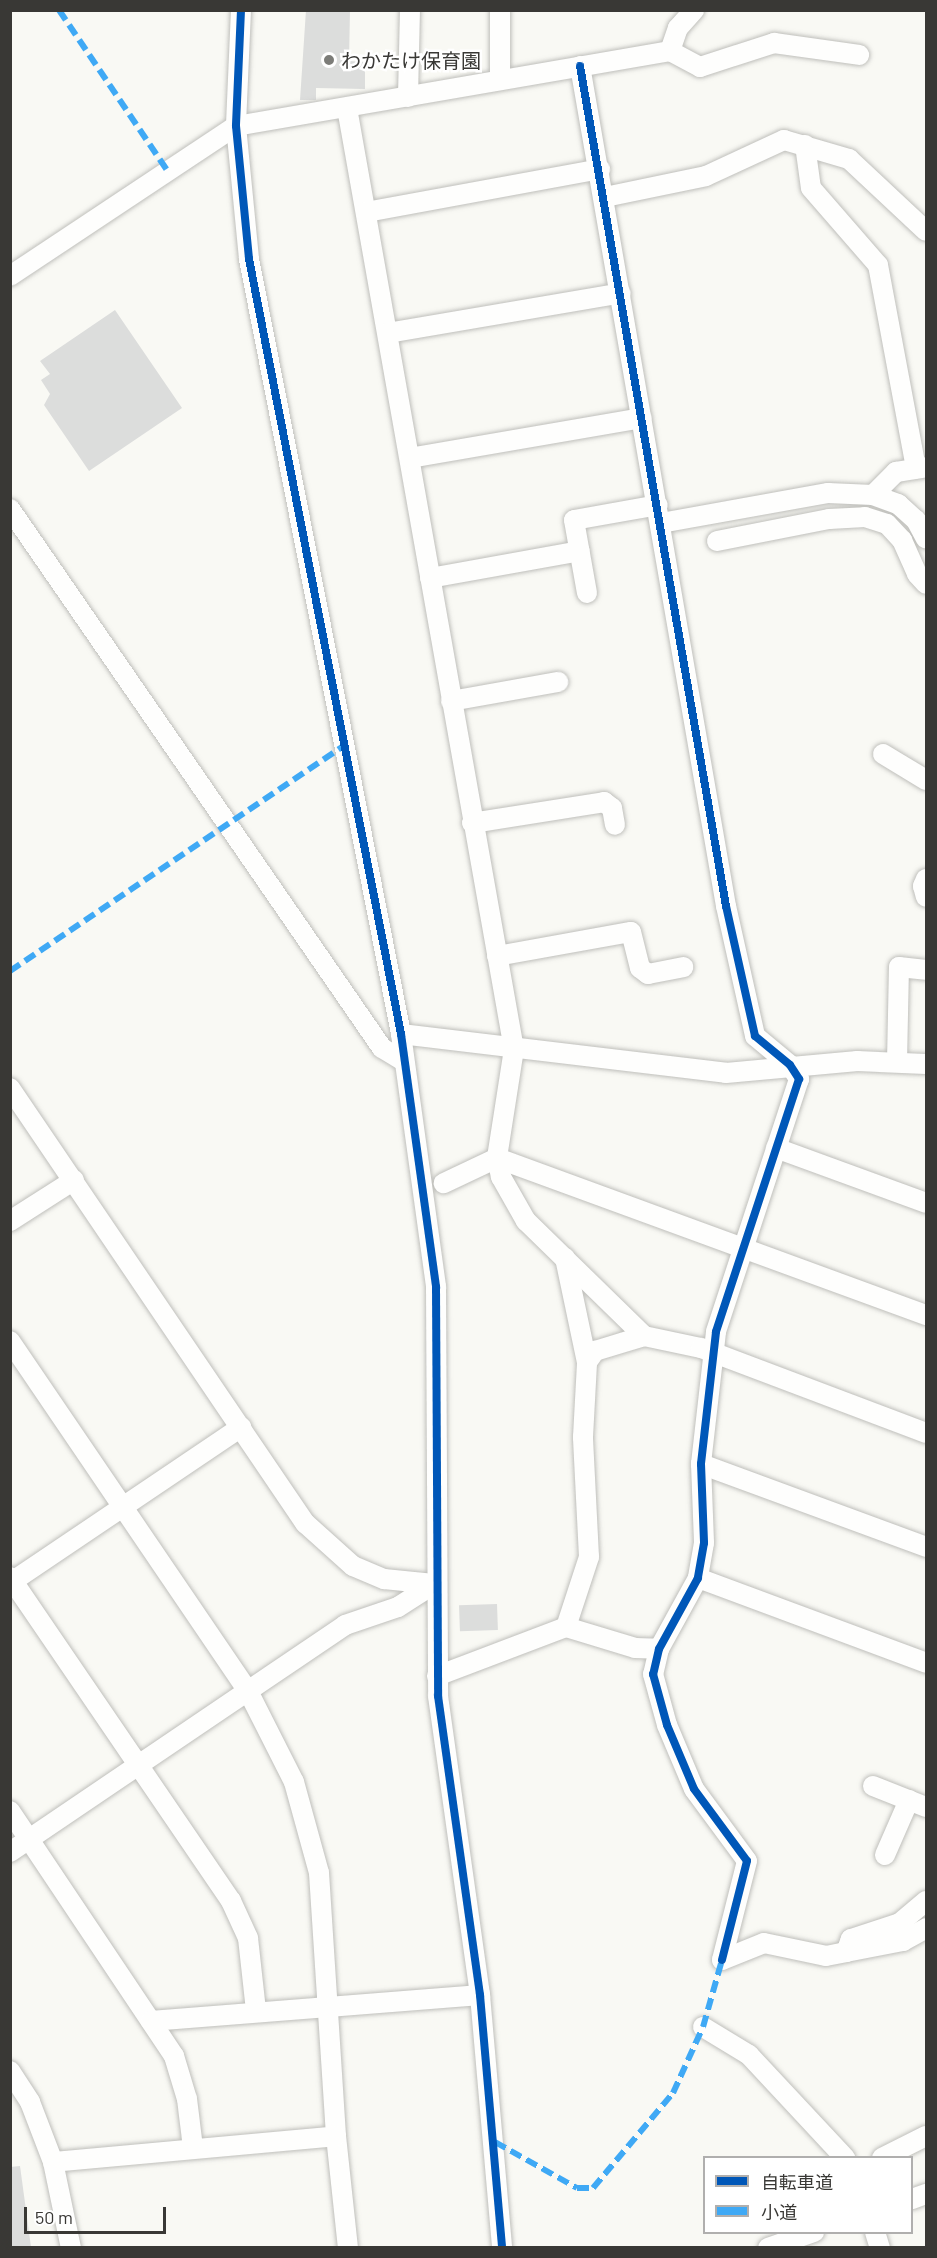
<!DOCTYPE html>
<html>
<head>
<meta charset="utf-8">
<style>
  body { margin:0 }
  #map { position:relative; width:937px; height:2258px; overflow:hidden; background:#f9f9f4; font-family:Barlow,"Noto Sans JP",sans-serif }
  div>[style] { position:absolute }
  .building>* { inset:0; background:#dcdddc; transform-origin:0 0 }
  .roads { filter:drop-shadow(0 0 2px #bfbfbb) drop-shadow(0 0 2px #bfbfbb) }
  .minor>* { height:20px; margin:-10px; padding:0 10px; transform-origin:10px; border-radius:10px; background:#fefefd }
  .quiet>* { height:6px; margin-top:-3px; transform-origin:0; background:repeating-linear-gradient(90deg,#3fa9f5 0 12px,transparent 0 18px) }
  .cycleway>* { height:8px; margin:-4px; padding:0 4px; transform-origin:4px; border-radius:4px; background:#0057b8 }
  .dots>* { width:16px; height:16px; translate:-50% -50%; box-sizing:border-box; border:3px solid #fff; border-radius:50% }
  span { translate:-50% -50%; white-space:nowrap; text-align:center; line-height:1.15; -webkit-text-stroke:5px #fff; paint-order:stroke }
  .poi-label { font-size:20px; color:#393835 }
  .left { translate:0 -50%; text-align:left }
  .frame { position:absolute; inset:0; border:12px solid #393835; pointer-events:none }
  .legend { position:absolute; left:703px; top:2156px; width:210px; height:78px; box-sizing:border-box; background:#fff; border:2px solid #b0afae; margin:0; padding:8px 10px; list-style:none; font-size:18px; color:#393835 }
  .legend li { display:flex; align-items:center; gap:12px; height:30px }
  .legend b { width:30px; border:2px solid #b0afae }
  .scale { position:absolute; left:24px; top:2207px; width:142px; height:27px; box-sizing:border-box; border:3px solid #393835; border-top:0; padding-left:8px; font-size:18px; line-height:21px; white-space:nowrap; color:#393835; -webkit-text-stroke:4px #fff; paint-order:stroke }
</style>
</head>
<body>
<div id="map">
  <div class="building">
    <i style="clip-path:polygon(306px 10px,350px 10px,349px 61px,365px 62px,365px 89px,316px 88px,316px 100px,300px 100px)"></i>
    <i style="clip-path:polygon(115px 310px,182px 408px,89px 471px,44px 405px,50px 394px,41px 380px,50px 374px,40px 361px)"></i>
    <i style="left:497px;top:1604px;width:26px;height:38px;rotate:88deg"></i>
    <i style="clip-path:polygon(20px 2166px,31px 2247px,10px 2247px,10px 2167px)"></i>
  </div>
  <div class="roads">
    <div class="minor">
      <i style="left:241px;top:10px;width:116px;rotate:92.5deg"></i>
      <i style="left:236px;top:126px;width:134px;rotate:84.4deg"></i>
      <i style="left:249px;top:259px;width:790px;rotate:78.9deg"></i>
      <i style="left:401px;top:1034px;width:255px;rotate:82.1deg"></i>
      <i style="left:436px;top:1287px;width:409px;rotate:89.7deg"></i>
      <i style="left:438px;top:1696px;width:302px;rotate:82deg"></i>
      <i style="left:480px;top:1995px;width:254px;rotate:85deg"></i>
      <i style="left:500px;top:10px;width:70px;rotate:90deg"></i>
      <i style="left:670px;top:51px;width:24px;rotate:-71deg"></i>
      <i style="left:678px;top:28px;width:24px;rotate:-48deg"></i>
      <i style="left:580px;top:66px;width:853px;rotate:80.14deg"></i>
      <i style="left:726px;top:906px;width:133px;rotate:77.4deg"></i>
      <i style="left:755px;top:1036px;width:45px;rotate:39.6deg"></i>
      <i style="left:790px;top:1065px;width:17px;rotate:57deg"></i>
      <i style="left:799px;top:1079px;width:266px;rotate:108.2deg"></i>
      <i style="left:716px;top:1332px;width:133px;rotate:96.5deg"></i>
      <i style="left:701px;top:1464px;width:79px;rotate:87.8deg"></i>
      <i style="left:704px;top:1543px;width:36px;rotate:100deg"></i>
      <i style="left:698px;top:1578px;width:81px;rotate:118.8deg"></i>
      <i style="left:659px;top:1649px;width:26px;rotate:103deg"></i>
      <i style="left:653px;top:1674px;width:53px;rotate:74.6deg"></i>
      <i style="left:667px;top:1725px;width:69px;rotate:67.1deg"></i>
      <i style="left:694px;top:1789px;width:89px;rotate:53.6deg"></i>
      <i style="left:747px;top:1861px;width:102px;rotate:104.2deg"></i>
      <i style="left:408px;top:97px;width:87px;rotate:-88.7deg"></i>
      <i style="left:347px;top:108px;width:956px;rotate:79.94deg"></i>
      <i style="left:514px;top:1049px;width:110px;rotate:98.9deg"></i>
      <i style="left:497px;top:1158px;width:59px;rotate:154.7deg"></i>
      <i style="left:805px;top:145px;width:43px;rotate:82.1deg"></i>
      <i style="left:811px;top:188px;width:102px;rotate:49deg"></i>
      <i style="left:878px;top:265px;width:207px;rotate:79.4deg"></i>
      <i style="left:605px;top:197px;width:103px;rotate:-11.7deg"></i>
      <i style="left:706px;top:176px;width:86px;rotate:-24.8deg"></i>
      <i style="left:784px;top:140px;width:68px;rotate:16.3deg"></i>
      <i style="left:849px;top:159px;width:105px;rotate:43.1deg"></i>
      <i style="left:366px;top:212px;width:238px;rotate:-10.4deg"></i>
      <i style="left:10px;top:276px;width:271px;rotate:-33.6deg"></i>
      <i style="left:236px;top:126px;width:440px;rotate:-9.8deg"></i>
      <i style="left:670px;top:51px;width:34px;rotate:28deg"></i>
      <i style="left:700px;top:67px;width:78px;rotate:-18deg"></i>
      <i style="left:774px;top:43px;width:86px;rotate:8deg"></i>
      <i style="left:388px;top:333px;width:236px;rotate:-9.7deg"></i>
      <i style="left:410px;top:458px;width:235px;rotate:-9.8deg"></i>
      <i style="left:873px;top:495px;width:33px;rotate:-45deg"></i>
      <i style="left:896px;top:472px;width:30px;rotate:-9deg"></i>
      <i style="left:10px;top:509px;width:655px;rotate:55.39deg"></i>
      <i style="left:382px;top:1048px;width:26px;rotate:31deg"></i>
      <i style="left:661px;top:523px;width:170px;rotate:-10.2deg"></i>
      <i style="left:828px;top:493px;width:45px;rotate:2.5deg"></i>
      <i style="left:873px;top:495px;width:27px;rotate:20deg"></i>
      <i style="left:898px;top:504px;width:24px;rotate:42deg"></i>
      <i style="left:916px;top:520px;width:21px;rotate:62deg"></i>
      <i style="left:717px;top:541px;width:114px;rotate:-11.1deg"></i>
      <i style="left:829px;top:519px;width:36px;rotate:-3deg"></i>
      <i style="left:865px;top:517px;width:23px;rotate:18deg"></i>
      <i style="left:887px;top:524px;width:22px;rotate:47deg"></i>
      <i style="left:902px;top:540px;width:37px;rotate:66deg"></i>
      <i style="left:917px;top:574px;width:13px;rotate:48deg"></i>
      <i style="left:430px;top:578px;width:152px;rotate:-10.2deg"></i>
      <i style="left:587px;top:593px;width:74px;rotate:-100.1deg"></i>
      <i style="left:574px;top:520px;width:85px;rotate:-10.1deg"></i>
      <i style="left:451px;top:701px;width:109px;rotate:-10.1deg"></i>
      <i style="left:883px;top:754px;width:50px;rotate:31.2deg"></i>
      <i style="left:472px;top:823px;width:134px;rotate:-9deg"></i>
      <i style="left:604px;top:802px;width:10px;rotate:37deg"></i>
      <i style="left:612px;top:808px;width:17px;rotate:80deg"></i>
      <i style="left:926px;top:879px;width:8px;rotate:113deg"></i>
      <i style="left:923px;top:886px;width:11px;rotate:75deg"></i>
      <i style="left:497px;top:956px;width:136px;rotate:-10.2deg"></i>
      <i style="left:631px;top:932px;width:37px;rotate:76deg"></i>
      <i style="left:640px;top:968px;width:10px;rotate:37deg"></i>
      <i style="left:648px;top:974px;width:36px;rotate:-11deg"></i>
      <i style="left:401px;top:1034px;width:327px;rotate:6.8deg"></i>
      <i style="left:726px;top:1073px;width:132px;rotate:-5.2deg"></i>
      <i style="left:857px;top:1061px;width:69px;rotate:2.5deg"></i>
      <i style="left:897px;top:1062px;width:95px;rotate:-88.8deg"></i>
      <i style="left:899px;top:967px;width:27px;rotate:6deg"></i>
      <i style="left:10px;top:1088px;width:526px;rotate:55.86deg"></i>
      <i style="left:305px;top:1523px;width:64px;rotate:41.9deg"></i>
      <i style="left:353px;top:1566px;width:34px;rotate:23deg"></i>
      <i style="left:384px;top:1579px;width:50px;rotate:5.7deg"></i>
      <i style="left:776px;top:1148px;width:160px;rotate:20.1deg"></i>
      <i style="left:10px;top:1221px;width:76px;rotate:-32.6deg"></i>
      <i style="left:565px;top:1258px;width:106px;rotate:78.1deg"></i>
      <i style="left:644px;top:1336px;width:165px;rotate:-135.7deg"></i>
      <i style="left:526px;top:1221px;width:51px;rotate:-119.6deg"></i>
      <i style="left:501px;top:1177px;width:19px;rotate:-102deg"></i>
      <i style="left:497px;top:1158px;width:457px;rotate:20.1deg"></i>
      <i style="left:10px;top:1341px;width:423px;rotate:55.8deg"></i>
      <i style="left:248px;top:1691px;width:102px;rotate:63.2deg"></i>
      <i style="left:294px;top:1782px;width:94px;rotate:74.6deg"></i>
      <i style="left:319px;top:1873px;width:264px;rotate:86.3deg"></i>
      <i style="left:336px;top:2136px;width:113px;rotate:83.9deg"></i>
      <i style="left:701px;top:1464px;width:240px;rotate:20.2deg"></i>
      <i style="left:10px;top:1577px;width:392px;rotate:55.7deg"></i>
      <i style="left:231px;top:1901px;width:41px;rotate:65.3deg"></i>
      <i style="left:248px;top:1938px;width:72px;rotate:83.7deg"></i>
      <i style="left:698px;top:1578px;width:243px;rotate:20.4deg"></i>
      <i style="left:10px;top:1583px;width:279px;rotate:-34deg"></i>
      <i style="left:566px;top:1627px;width:72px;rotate:16.9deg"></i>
      <i style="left:635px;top:1648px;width:24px;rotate:2deg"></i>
      <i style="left:437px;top:1676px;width:138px;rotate:-20.8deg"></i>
      <i style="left:566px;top:1627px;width:74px;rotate:-71.8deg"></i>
      <i style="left:589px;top:1557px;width:120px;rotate:-92.9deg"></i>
      <i style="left:583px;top:1437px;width:75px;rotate:-86.9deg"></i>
      <i style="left:587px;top:1362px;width:14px;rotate:-54deg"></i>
      <i style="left:595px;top:1351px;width:51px;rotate:-17deg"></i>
      <i style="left:644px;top:1336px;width:58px;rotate:11.9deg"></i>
      <i style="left:701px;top:1348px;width:241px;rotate:20.7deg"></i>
      <i style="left:873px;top:1786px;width:57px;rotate:21.6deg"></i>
      <i style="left:10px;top:1811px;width:295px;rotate:56.2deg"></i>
      <i style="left:174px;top:2056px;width:45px;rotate:73.2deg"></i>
      <i style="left:187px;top:2099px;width:49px;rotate:83deg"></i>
      <i style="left:10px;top:1852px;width:405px;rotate:-34.1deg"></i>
      <i style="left:345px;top:1625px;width:56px;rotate:-18.8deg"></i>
      <i style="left:398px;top:1607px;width:43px;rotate:-32.6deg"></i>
      <i style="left:885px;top:1855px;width:60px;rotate:-66.4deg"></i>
      <i style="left:926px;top:1901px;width:34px;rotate:140deg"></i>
      <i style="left:900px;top:1923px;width:52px;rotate:161.9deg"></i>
      <i style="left:851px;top:1939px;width:14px;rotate:111deg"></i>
      <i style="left:846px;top:1952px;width:58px;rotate:-10.9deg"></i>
      <i style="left:903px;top:1941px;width:26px;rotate:-29deg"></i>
      <i style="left:722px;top:1960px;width:45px;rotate:-22deg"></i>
      <i style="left:764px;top:1943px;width:63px;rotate:11.8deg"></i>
      <i style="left:826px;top:1956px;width:20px;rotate:-11deg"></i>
      <i style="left:151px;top:2021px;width:330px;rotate:-4.5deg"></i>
      <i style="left:703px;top:2027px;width:54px;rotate:31.3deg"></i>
      <i style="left:749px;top:2055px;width:141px;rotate:47deg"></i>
      <i style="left:10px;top:2071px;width:37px;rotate:57deg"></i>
      <i style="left:30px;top:2102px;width:64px;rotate:69deg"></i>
      <i style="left:53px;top:2162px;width:88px;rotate:78.2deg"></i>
      <i style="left:882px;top:2158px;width:49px;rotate:-26.6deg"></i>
      <i style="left:53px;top:2162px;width:284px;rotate:-5.2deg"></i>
      <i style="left:912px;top:2199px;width:15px;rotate:-20deg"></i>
      <i style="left:875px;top:2232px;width:17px;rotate:73deg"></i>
      <i style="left:768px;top:2248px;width:49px;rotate:-19.2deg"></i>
    </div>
  </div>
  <div class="quiet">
    <i style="left:59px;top:10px;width:193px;rotate:56deg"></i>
    <i style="left:10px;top:971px;width:404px;rotate:-34deg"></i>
    <i style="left:495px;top:2142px;width:94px;rotate:29.3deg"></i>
    <i style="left:577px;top:2188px;width:16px"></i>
    <i style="left:593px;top:2188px;width:124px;rotate:-49.9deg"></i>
    <i style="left:673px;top:2093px;width:72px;rotate:-65.6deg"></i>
    <i style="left:703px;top:2027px;width:70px;rotate:-74.2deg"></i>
  </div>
  <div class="cycleway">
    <i style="left:241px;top:10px;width:116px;rotate:92.5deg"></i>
    <i style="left:236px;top:126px;width:134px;rotate:84.4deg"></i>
    <i style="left:249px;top:259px;width:790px;rotate:78.9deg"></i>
    <i style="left:401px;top:1034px;width:255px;rotate:82.1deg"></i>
    <i style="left:436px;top:1287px;width:409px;rotate:89.7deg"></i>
    <i style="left:438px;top:1696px;width:302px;rotate:82deg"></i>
    <i style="left:480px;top:1995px;width:254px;rotate:85deg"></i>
    <i style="left:580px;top:66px;width:853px;rotate:80.14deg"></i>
    <i style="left:726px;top:906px;width:133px;rotate:77.4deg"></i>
    <i style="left:755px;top:1036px;width:45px;rotate:39.6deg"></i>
    <i style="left:790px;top:1065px;width:17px;rotate:57deg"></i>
    <i style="left:799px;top:1079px;width:266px;rotate:108.2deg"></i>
    <i style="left:716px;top:1332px;width:133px;rotate:96.5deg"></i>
    <i style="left:701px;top:1464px;width:79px;rotate:87.8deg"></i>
    <i style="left:704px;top:1543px;width:36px;rotate:100deg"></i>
    <i style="left:698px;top:1578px;width:81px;rotate:118.8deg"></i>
    <i style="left:659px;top:1649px;width:26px;rotate:103deg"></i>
    <i style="left:653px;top:1674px;width:53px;rotate:74.6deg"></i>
    <i style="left:667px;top:1725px;width:69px;rotate:67.1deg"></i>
    <i style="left:694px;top:1789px;width:89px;rotate:53.6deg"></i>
    <i style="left:747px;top:1861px;width:102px;rotate:104.2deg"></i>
  </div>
  <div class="dots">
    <i style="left:329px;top:60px;background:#7c7c78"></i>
  </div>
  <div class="poi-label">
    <span class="left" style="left:341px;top:60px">わかたけ保育園</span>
  </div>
  <div class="frame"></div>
  <ul class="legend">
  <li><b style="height:8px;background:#0057b8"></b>自転車道</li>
  <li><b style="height:8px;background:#3fa9f5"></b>小道</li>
  </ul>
  <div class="scale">50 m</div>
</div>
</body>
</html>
